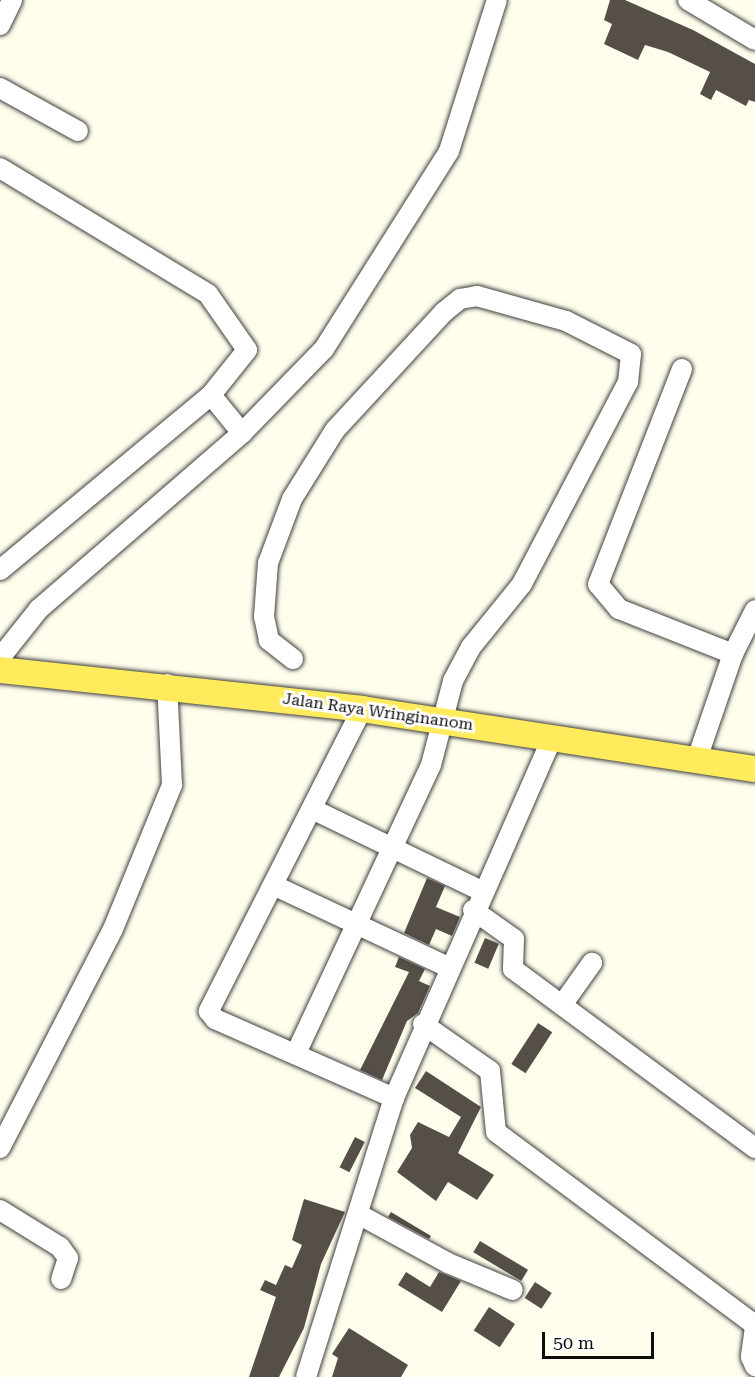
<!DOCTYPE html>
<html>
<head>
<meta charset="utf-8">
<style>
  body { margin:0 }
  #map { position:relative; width:755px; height:1377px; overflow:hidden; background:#fffeec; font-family:"Roboto Serif",serif }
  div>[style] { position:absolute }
  .building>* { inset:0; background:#564f48; transform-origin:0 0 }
  .roads { filter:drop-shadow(0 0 2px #404040) drop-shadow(0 0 2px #404040) }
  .minor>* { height:20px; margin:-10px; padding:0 10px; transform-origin:10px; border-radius:10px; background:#fff }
  .major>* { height:26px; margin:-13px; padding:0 13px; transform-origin:13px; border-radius:13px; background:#ffeb5c }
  span { translate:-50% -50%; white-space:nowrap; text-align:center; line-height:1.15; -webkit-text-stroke:6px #fff; paint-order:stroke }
  .street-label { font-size:16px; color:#0d0d0d }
  .scale { position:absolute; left:542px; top:1332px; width:112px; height:27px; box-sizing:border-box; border:3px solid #0d0d0d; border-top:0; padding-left:8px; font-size:18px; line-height:21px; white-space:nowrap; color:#0d0d0d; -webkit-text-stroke:4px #fff; paint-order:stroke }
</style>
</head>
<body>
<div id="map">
  <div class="building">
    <i style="clip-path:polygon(610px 0,625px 0,693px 30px,755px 64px,755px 102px,749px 100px,746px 106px,716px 90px,711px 100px,700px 94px,710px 72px,668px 52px,645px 45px,638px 60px,604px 44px,612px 24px,604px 20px)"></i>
    <i style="clip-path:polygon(427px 878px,445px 886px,436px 907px,460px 917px,452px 936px,436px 929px,429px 945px,404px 933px)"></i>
    <i style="left:485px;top:938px;width:15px;height:27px;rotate:23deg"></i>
    <i style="clip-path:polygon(399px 957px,425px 969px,419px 981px,430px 986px,418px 1013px,407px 1021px,382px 1080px,360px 1070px,409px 972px,395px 967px)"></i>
    <i style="left:538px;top:1023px;width:17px;height:49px;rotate:33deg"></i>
    <i style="clip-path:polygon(426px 1071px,481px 1107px,458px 1153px,494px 1175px,477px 1200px,448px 1182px,436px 1201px,397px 1172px,412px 1148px,410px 1135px,418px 1122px,449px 1137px,461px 1117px,415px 1088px)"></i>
    <i style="left:355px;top:1137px;width:11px;height:34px;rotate:27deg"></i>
    <i style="clip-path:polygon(304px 1199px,345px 1212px,321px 1264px,304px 1328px,279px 1377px,249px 1377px,276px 1297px,260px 1290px,265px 1280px,276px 1285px,285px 1265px,292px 1268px,302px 1245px,292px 1240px)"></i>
    <i style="clip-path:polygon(391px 1212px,431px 1236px,429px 1239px,388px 1217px)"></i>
    <i style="left:480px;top:1241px;width:56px;height:13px;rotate:31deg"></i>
    <i style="clip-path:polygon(406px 1272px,430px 1287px,439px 1272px,461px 1281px,442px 1312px,398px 1285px)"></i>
    <i style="left:535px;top:1282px;width:20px;height:19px;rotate:33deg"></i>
    <i style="left:489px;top:1307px;width:31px;height:28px;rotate:33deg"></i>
    <i style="clip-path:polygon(349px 1328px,408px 1365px,401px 1377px,332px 1377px,338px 1358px,332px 1354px)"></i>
  </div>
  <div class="roads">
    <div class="minor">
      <i style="left:688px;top:0;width:78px;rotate:30.8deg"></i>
      <i style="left:0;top:25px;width:28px;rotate:-64deg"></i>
      <i style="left:0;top:88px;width:89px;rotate:28.9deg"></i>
      <i style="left:0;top:168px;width:243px;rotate:31.2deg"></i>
      <i style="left:208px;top:294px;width:68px;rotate:55.1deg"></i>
      <i style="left:247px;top:350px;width:58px;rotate:128.7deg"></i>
      <i style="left:211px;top:395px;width:274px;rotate:140.3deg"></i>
      <i style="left:682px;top:369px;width:231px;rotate:111.3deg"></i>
      <i style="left:598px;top:584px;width:33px;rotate:50deg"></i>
      <i style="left:619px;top:609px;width:123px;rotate:21.5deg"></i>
      <i style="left:211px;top:395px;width:49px;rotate:50.8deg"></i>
      <i style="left:0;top:658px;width:63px;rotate:-51.5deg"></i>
      <i style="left:39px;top:609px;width:269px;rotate:-40.9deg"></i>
      <i style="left:242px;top:433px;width:117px;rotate:-45.7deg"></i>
      <i style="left:324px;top:349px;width:234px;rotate:-57.7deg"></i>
      <i style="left:449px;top:151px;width:158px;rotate:-72.4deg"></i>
      <i style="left:293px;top:659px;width:31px;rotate:-142deg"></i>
      <i style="left:269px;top:640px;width:24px;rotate:-102deg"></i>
      <i style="left:264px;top:617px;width:54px;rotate:-85.8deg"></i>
      <i style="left:268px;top:563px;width:68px;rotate:-69.4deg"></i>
      <i style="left:292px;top:499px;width:81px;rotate:-58.1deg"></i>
      <i style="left:335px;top:430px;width:161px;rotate:-47.3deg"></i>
      <i style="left:444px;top:312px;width:21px;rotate:-39deg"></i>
      <i style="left:460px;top:299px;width:17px;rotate:-10deg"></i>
      <i style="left:477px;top:296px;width:92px;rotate:15.7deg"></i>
      <i style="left:566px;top:321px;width:73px;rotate:26.9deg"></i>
      <i style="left:631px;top:354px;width:28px;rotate:96deg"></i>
      <i style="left:628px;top:382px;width:228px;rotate:117.7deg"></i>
      <i style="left:522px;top:584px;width:81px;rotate:129deg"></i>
      <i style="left:471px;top:647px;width:38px;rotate:118deg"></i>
      <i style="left:453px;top:681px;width:87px;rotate:104.7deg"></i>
      <i style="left:431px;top:765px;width:318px;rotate:115.1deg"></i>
      <i style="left:362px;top:709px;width:339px;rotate:116.9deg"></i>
      <i style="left:209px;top:1011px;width:10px;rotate:53deg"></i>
      <i style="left:215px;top:1019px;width:196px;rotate:23.8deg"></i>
      <i style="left:697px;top:759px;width:111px;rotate:-71.1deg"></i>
      <i style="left:733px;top:654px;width:49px;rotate:-63.4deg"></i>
      <i style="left:312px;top:809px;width:189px;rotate:25.8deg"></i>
      <i style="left:273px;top:885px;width:193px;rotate:25.1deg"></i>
      <i style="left:473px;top:910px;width:50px;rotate:35.3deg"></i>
      <i style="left:514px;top:939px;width:30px;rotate:92deg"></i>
      <i style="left:513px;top:969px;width:301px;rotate:36.5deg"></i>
      <i style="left:562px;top:1005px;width:52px;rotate:-54.5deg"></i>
      <i style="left:423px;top:1024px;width:82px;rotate:35deg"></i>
      <i style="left:490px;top:1071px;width:61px;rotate:84.4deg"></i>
      <i style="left:496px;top:1132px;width:323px;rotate:36.7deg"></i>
      <i style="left:0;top:1148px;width:246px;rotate:-62.7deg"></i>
      <i style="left:113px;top:929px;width:156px;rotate:-67.7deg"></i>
      <i style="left:172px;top:785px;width:101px;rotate:-92.8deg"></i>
      <i style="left:0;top:1210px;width:70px;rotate:31.7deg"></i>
      <i style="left:60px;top:1247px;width:14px;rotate:54deg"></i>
      <i style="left:68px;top:1258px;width:22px;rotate:108deg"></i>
      <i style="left:360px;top:1215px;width:100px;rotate:28.6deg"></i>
      <i style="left:448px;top:1263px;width:70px;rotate:22.6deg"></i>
      <i style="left:755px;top:1327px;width:30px;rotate:98deg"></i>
      <i style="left:751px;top:1357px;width:10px;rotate:66deg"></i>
      <i style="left:306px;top:1377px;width:293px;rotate:-72.5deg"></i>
      <i style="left:394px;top:1098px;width:395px;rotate:-66.3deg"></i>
    </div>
    <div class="major">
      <i style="left:0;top:670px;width:364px;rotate:6.1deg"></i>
      <i style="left:362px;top:709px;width:398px;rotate:8.7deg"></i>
    </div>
  </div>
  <div class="street-label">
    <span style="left:378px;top:712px;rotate:8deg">Jalan Raya Wringinanom</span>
  </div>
  <div class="scale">50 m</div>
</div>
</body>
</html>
